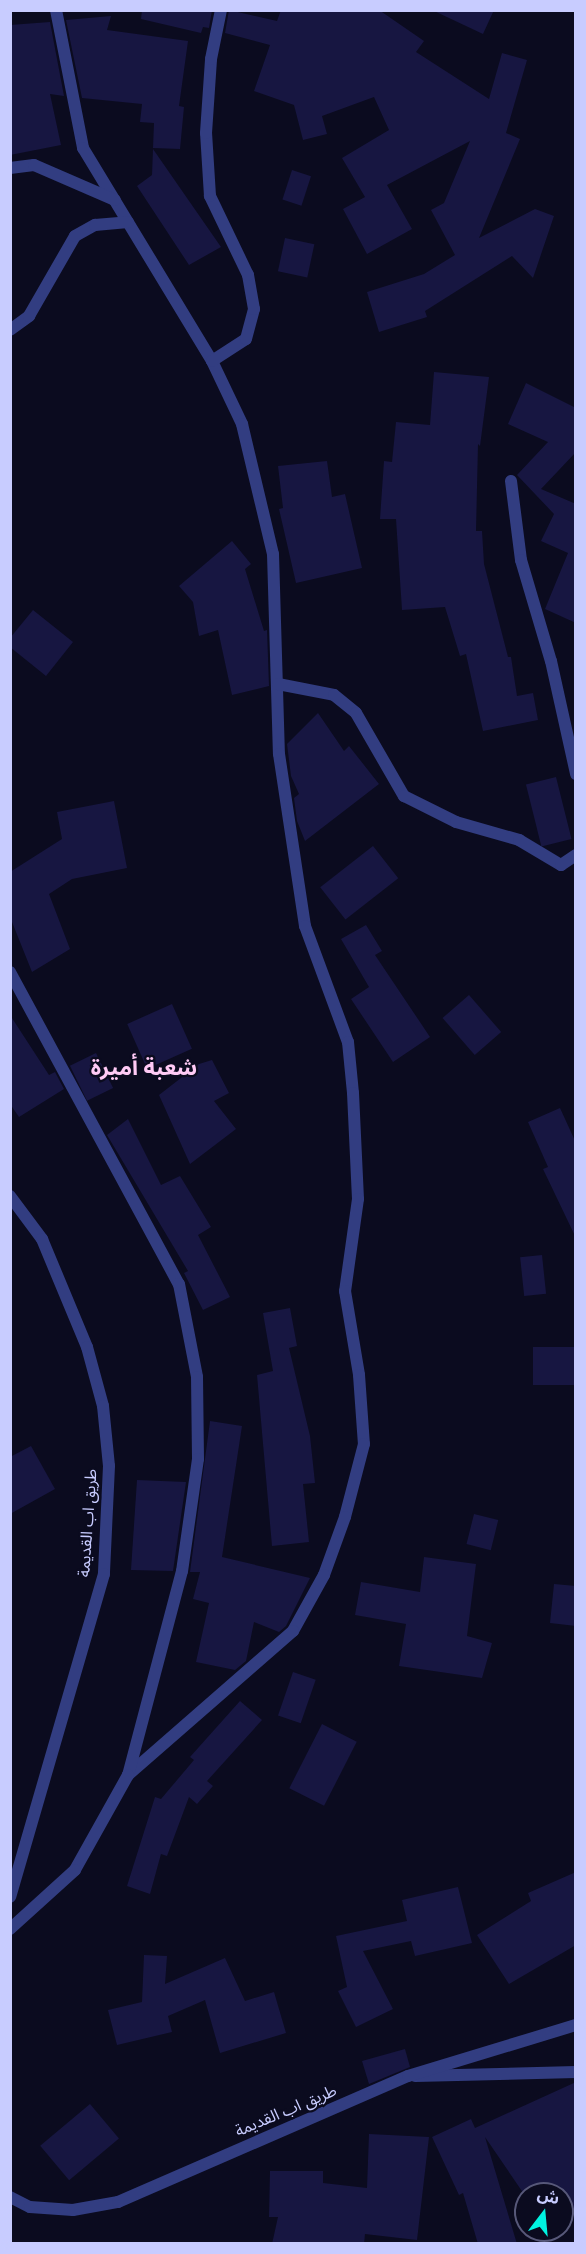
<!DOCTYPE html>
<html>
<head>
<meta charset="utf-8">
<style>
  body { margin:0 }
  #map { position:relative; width:586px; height:2254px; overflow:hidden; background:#0b0b1f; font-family:"Space Grotesk","Noto Sans Arabic",sans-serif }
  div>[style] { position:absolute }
  .building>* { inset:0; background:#171641; transform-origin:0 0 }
  .minor>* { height:12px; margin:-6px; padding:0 6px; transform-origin:6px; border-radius:6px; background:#323d81 }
  .tertiary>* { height:12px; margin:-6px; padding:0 6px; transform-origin:6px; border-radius:6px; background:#323d81 }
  span { translate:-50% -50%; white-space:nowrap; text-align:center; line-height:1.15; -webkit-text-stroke:4.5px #0b0b1f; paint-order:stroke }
  .street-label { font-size:16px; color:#c8ccff }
  .district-label { font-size:22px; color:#ffcaf5; font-weight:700 }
  .frame { position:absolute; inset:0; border:12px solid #c8ccff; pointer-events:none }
  .north { position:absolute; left:514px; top:2182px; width:60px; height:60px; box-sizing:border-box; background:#0b0b1f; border:2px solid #575879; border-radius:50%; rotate:16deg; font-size:16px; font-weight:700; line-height:24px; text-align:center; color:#c8ccff }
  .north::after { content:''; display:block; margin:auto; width:21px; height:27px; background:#00f3e1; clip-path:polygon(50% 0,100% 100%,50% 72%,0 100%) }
</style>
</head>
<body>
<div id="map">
  <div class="building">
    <i style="clip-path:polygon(142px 10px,212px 10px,209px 28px,203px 27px,201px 33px,141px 19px)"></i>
    <i style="clip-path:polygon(229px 10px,277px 21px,281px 10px,379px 10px,424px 41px,416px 52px,489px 99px,502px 53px,527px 60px,506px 133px,520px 139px,479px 238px,535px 209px,554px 216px,533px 278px,512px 256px,425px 311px,427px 317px,379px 332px,367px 292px,424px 274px,455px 255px,431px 210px,444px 203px,470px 141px,387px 185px,412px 229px,367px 254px,343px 209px,365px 197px,342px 158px,389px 130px,374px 97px,322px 116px,327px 134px,303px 140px,294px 105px,254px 91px,270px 45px,225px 33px)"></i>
    <i style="clip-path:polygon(432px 10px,494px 10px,483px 34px)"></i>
    <i style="clip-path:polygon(111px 16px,107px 30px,188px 41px,179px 106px,184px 107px,180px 149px,153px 148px,154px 123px,140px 122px,142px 104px,82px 98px,66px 20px)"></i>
    <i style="clip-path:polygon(50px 22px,64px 96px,50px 94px,61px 145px,10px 155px,10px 25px)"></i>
    <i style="clip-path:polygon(153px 149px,221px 247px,189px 265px,137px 186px,152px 175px)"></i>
    <i style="left:292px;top:170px;width:20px;height:31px;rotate:18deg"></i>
    <i style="left:285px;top:238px;width:30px;height:34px;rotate:12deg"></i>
    <i style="clip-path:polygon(434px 372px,489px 377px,480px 446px,478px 444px,476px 531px,482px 531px,484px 564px,508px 657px,511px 657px,517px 696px,533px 693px,538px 720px,483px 731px,466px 654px,460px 656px,445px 607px,402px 610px,396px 519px,380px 519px,384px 461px,392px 462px,396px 422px,430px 425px)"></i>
    <i style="clip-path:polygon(526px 383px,576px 408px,576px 452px,541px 489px,576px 504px,576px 623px,545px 609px,568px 553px,541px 541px,554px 514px,517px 475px,548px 442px,508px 424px)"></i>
    <i style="clip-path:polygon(327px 461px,332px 497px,345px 494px,362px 568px,296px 583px,279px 509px,283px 508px,278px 466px)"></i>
    <i style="clip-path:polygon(232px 541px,251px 564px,245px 569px,264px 631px,267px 630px,269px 686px,232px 695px,218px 630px,199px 636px,193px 602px,179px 586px)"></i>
    <i style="clip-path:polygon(33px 610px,73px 642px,46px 676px,10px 647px,10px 638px)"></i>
    <i style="clip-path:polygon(318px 713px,344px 751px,349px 746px,379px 784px,305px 841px,297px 821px,294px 798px,299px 794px,291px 776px,287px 744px)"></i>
    <i style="left:556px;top:777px;width:64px;height:31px;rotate:76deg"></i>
    <i style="clip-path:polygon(114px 801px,127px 868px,72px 879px,49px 894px,70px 949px,32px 972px,10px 917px,10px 872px,62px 839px,57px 812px)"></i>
    <i style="left:373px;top:846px;width:41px;height:67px;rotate:52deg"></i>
    <i style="clip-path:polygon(366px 925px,382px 951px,375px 955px,430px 1037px,393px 1062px,351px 999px,369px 987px,341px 939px)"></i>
    <i style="left:469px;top:995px;width:49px;height:35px;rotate:49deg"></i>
    <i style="left:172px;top:1004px;width:49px;height:49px;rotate:66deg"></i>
    <i style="clip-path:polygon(10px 1015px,49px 1075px,55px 1072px,64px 1089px,19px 1117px,10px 1104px)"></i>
    <i style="left:96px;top:1053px;width:39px;height:29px;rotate:64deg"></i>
    <i style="clip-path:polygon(212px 1060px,229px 1093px,214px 1101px,236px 1129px,190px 1164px,159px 1095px,199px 1064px)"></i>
    <i style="clip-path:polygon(560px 1108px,576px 1143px,576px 1238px,543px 1169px,548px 1167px,528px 1122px)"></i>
    <i style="clip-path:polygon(128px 1119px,161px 1185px,180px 1176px,211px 1227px,198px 1235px,230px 1297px,203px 1310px,184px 1273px,188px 1271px,107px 1135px)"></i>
    <i style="left:542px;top:1255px;width:39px;height:22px;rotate:84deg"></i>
    <i style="clip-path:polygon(290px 1308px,297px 1346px,289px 1348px,310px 1436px,315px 1483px,303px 1484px,309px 1542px,272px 1546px,257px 1375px,273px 1371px,263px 1313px)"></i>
    <i style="left:533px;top:1347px;width:43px;height:38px"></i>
    <i style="clip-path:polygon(210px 1421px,242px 1426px,222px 1557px,310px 1578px,286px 1626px,279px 1632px,254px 1622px,246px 1661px,235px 1670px,196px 1662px,209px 1603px,193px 1599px,200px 1572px,190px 1572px)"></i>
    <i style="clip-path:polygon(31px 1446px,55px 1489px,10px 1514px,10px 1457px)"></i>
    <i style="clip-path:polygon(137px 1480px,186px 1482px,173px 1571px,131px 1570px)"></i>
    <i style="left:474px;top:1514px;width:25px;height:31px;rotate:14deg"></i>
    <i style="clip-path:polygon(424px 1557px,476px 1564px,467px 1636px,492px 1643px,482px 1678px,399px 1666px,406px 1624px,355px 1615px,361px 1582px,420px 1592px)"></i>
    <i style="clip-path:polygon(554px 1584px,576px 1586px,576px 1626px,550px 1623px)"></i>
    <i style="left:293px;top:1672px;width:24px;height:46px;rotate:19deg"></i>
    <i style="clip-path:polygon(240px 1701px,262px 1720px,207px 1781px,213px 1786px,197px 1804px,189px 1797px,167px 1856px,161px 1854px,150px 1894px,127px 1886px,155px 1797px,161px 1799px,194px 1760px,190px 1757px)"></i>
    <i style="left:322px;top:1724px;width:39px;height:72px;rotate:27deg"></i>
    <i style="clip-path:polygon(576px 1872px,576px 1945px,509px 1984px,477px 1935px,531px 1901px,528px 1893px)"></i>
    <i style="clip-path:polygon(458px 1887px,472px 1943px,415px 1956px,411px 1941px,363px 1951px,393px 2009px,356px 2027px,338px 1991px,347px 1987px,336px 1936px,407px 1921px,402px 1900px)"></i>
    <i style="clip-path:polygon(144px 1955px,167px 1956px,165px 1984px,225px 1958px,245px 2001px,274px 1992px,286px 2033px,220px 2053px,205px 2000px,168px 2016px,172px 2032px,117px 2045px,108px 2010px,142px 2002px)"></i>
    <i style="clip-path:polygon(405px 2049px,410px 2067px,369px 2084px,362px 2061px)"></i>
    <i style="clip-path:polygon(576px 2082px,576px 2214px,562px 2223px,562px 2194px,526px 2197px,485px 2137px,517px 2244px,478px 2244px,463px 2193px,459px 2195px,432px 2137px,471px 2119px,475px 2128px)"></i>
    <i style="left:90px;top:2104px;width:45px;height:65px;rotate:50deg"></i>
    <i style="clip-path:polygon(369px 2134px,429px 2137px,417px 2240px,365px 2234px,364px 2244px,272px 2244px,278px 2217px,269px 2217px,270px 2171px,323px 2171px,323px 2183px,367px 2188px)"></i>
  </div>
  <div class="minor">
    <i style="left:56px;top:10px;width:141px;rotate:78.9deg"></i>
    <i style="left:83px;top:148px;width:249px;rotate:58.8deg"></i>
    <i style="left:212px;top:361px;width:70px;rotate:64.5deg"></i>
    <i style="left:242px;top:424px;width:134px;rotate:76.6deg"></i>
    <i style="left:273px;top:554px;width:200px;rotate:88.3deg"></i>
    <i style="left:279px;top:754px;width:174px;rotate:81.4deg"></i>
    <i style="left:305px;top:926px;width:124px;rotate:69.7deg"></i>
    <i style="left:348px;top:1042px;width:51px;rotate:84.4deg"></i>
    <i style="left:353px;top:1093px;width:106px;rotate:87.3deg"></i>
    <i style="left:358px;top:1199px;width:93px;rotate:98deg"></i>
    <i style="left:345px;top:1291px;width:85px;rotate:80.5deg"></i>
    <i style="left:359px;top:1375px;width:69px;rotate:85.9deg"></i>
    <i style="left:364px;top:1444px;width:75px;rotate:104.6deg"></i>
    <i style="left:345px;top:1517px;width:62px;rotate:109.9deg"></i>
    <i style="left:324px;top:1575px;width:64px;rotate:119deg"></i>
    <i style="left:293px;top:1631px;width:219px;rotate:138.9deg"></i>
    <i style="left:10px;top:168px;width:24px;rotate:-7deg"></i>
    <i style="left:34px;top:165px;width:88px;rotate:23.4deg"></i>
    <i style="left:10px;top:330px;width:24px;rotate:-36deg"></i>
    <i style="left:29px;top:316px;width:92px;rotate:-60.1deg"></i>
    <i style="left:75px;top:236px;width:23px;rotate:-29deg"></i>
    <i style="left:95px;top:225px;width:33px;rotate:-5deg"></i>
    <i style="left:212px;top:361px;width:40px;rotate:-32.9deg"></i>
    <i style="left:246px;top:339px;width:31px;rotate:-75deg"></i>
    <i style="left:254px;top:309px;width:35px;rotate:-100deg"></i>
    <i style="left:248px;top:275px;width:88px;rotate:-115.7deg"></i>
    <i style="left:210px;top:196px;width:63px;rotate:-93.6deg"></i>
    <i style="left:206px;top:133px;width:74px;rotate:-86.1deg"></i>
    <i style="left:211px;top:59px;width:50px;rotate:-78.5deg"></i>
    <i style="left:511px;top:481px;width:80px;rotate:82.8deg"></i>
    <i style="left:521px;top:560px;width:105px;rotate:73.5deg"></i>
    <i style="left:551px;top:661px;width:116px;rotate:77.5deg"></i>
    <i style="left:278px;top:684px;width:57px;rotate:11.1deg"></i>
    <i style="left:334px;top:695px;width:28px;rotate:39deg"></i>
    <i style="left:356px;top:713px;width:96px;rotate:60deg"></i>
    <i style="left:404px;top:796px;width:58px;rotate:26.6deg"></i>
    <i style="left:456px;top:822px;width:66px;rotate:15.9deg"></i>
    <i style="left:519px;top:840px;width:49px;rotate:30.8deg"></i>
    <i style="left:561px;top:865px;width:18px;rotate:-34deg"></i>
    <i style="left:10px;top:972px;width:355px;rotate:61.6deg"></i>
    <i style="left:179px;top:1284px;width:95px;rotate:79deg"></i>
    <i style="left:197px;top:1377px;width:82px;rotate:89.3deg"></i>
    <i style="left:198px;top:1459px;width:113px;rotate:98.1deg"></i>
    <i style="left:182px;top:1571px;width:211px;rotate:104.8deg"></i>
    <i style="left:128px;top:1775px;width:109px;rotate:119.2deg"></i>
    <i style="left:75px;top:1870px;width:88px;rotate:137.8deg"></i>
    <i style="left:415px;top:2076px;width:161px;rotate:-1.4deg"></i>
  </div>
  <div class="tertiary">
    <i style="left:10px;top:1196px;width:54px;rotate:53.3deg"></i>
    <i style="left:42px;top:1239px;width:117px;rotate:67.4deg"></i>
    <i style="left:87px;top:1347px;width:61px;rotate:74.8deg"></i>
    <i style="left:103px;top:1406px;width:60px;rotate:84.3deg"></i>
    <i style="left:109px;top:1466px;width:108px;rotate:92.7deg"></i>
    <i style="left:104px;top:1574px;width:336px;rotate:106.2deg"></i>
    <i style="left:10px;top:2197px;width:22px;rotate:27deg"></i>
    <i style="left:30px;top:2207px;width:43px;rotate:4deg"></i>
    <i style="left:73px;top:2210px;width:46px;rotate:-10.1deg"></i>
    <i style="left:118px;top:2202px;width:316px;rotate:-23.5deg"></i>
    <i style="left:408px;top:2076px;width:176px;rotate:-16.9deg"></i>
  </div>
  <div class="street-label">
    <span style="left:88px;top:1523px;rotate:-86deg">طريق اب القديمة</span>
    <span style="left:286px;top:2111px;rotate:-23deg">طريق اب القديمة</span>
  </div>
  <div class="district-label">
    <span style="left:144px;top:1068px">شعبة أميرة</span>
  </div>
  <div class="frame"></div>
  <div class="north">ش</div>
</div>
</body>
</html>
